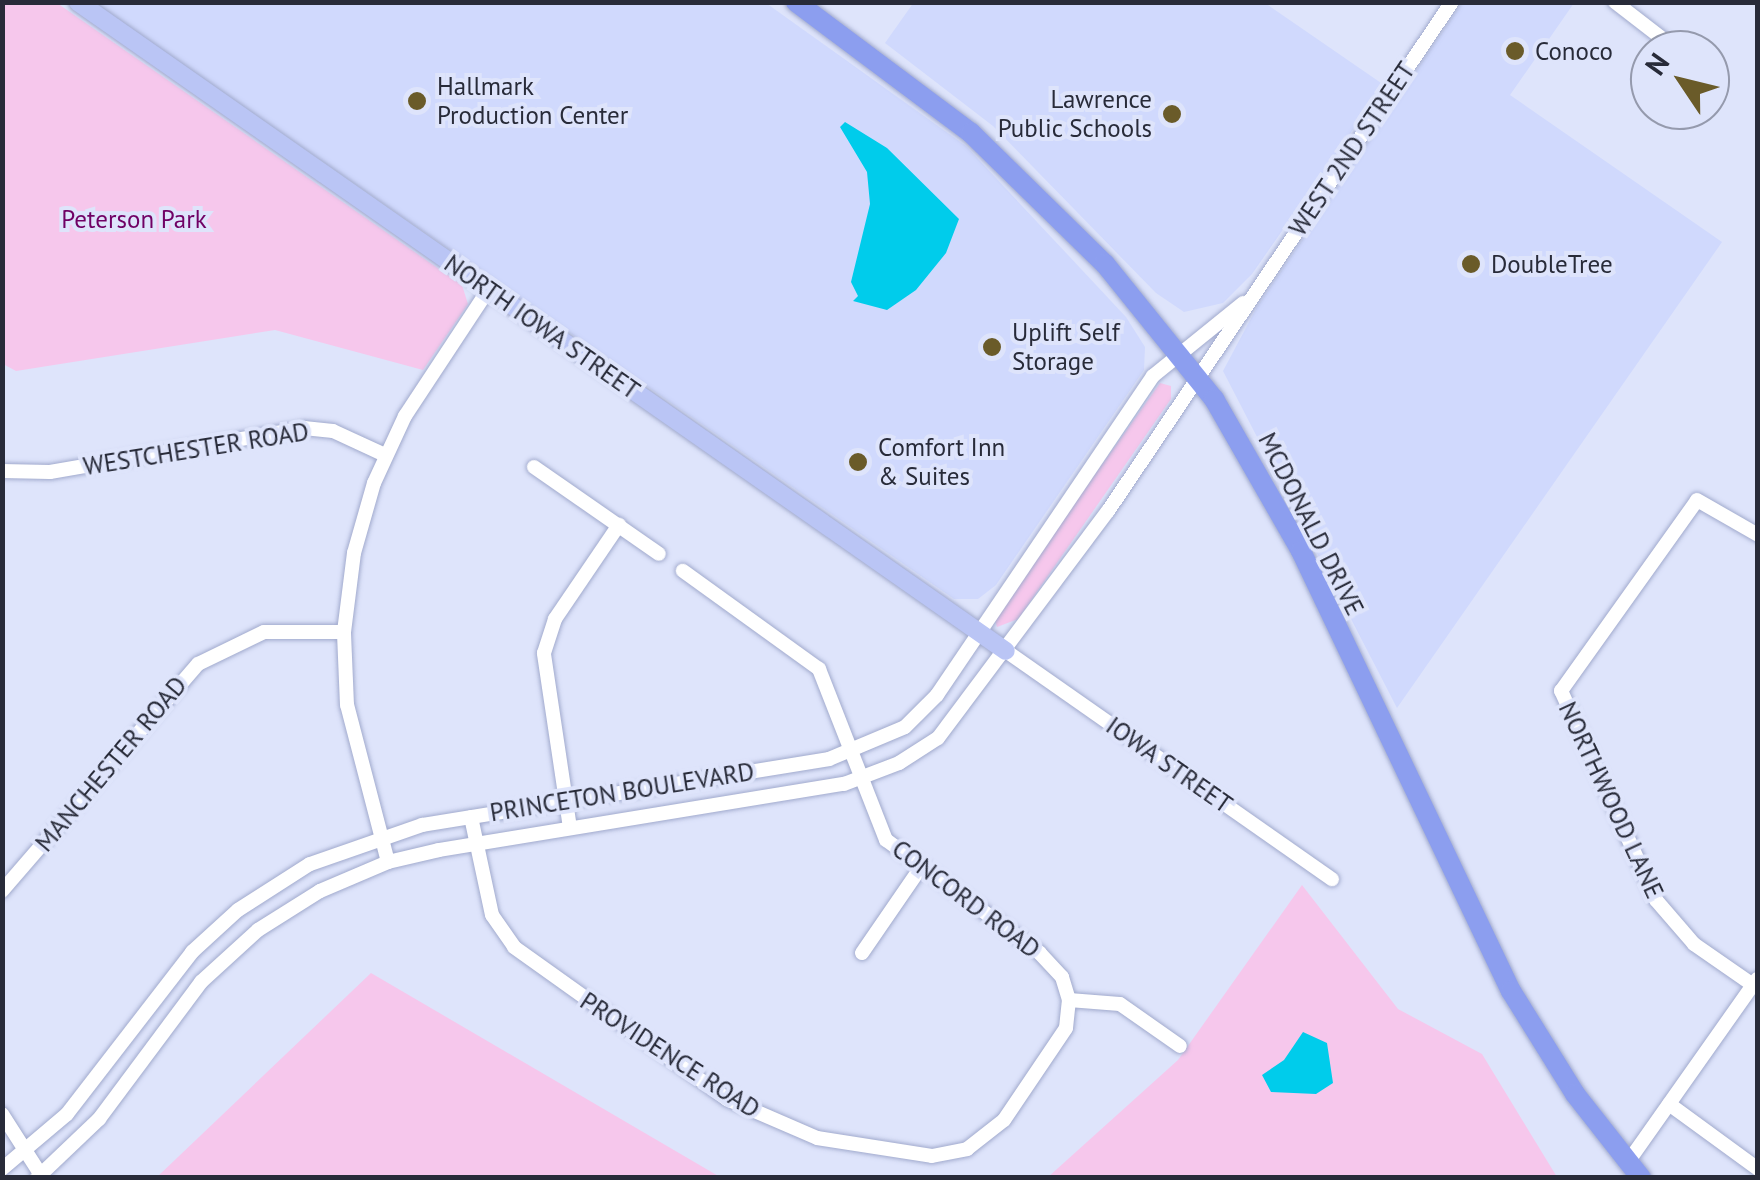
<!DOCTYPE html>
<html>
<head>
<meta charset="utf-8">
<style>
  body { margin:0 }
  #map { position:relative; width:1760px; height:1180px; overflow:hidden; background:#dee4fb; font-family:"PT Sans",sans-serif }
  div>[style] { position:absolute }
  .built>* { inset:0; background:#d0d9fd }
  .green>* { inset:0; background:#f6c7ec }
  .water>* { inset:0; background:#00cceb }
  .roads { filter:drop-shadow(0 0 2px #a1aacd) drop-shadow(0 0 2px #a1aacd) }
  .minor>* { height:14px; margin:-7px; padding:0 7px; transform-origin:7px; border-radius:7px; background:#fff }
  .major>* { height:18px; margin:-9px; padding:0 9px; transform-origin:9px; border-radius:9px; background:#bac5f5 }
  .highway>* { height:20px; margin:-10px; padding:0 10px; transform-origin:10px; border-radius:10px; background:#8c9eef }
  .dots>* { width:28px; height:28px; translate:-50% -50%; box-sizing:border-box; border:5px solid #dee4fb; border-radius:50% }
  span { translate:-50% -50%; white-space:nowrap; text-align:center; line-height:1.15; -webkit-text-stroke:8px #dee4fb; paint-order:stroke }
  .poi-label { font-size:25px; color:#282b39 }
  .left { translate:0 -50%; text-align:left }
  .right { translate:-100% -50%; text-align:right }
  .street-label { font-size:25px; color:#282b39 }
  .park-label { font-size:25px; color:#700165 }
  .frame { position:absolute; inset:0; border:5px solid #282b39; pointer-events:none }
  .north { position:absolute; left:1630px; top:30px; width:100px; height:100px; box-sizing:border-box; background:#dee4fb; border:2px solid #959aad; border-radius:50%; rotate:305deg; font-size:28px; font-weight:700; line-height:40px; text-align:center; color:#282b39 }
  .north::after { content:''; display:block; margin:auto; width:35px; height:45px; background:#6a5b29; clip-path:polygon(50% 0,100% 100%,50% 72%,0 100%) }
</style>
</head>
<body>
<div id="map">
  <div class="built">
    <i style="clip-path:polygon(914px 2px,1265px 3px,1384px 85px,1252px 274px,1223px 303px,1184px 312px,1156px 293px,993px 126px,885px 43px)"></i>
    <i style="clip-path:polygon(94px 3px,766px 3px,966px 146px,1126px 317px,1145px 347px,1144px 370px,996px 585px,978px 599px,954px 599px)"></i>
    <i style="clip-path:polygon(1462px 3px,1574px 3px,1510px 95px,1722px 242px,1397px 708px,1223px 371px,1257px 307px)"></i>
  </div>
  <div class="green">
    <i style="clip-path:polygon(3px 2px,57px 3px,462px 285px,468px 304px,423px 370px,275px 330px,16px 371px,3px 364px)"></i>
    <i style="clip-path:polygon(1160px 383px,1171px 386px,1171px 399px,1018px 619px,997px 627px,994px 617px)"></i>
    <i style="clip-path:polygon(1302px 885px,1398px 1009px,1482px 1054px,1557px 1177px,1047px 1178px,1178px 1060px)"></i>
    <i style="clip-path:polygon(371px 973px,720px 1177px,157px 1177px)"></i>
  </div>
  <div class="water">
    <i style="clip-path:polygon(845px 122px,887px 148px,959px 219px,946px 253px,916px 290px,887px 310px,853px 301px,858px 296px,851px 282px,870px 204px,867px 172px,840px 127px)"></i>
    <i style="clip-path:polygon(1303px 1032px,1327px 1043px,1333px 1083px,1316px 1094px,1271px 1092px,1262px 1075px,1284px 1060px)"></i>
  </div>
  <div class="roads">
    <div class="minor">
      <i style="left:1615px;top:2px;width:78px;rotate:37.7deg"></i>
      <i style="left:534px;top:467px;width:152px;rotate:34.8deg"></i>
      <i style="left:2px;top:471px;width:48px;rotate:1.2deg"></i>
      <i style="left:50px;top:472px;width:258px;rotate:-9.8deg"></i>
      <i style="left:304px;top:428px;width:29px;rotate:6deg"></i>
      <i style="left:333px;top:431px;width:57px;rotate:24.8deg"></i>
      <i style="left:1006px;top:651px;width:398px;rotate:35deg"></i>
      <i style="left:471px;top:817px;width:100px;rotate:77.9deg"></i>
      <i style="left:492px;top:915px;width:39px;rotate:55deg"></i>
      <i style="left:514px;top:947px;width:262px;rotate:35.5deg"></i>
      <i style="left:727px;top:1099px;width:98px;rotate:23.4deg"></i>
      <i style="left:817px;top:1138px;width:116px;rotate:8.9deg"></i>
      <i style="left:932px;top:1156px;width:36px;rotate:-11deg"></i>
      <i style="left:967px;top:1149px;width:47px;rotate:-38.1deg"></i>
      <i style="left:1004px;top:1120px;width:111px;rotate:-56deg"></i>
      <i style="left:1066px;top:1028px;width:28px;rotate:-84deg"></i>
      <i style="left:1069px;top:1000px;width:24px;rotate:-107deg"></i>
      <i style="left:1062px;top:977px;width:33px;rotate:-133deg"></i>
      <i style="left:1040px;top:953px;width:191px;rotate:-143.7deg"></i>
      <i style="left:886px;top:840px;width:184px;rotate:-111.4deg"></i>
      <i style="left:819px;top:669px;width:168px;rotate:-144.2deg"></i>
      <i style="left:570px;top:828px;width:177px;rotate:-98.5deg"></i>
      <i style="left:544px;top:653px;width:36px;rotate:-72deg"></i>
      <i style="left:555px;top:619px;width:114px;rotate:-55.8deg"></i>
      <i style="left:388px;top:862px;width:162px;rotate:-104.6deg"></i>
      <i style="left:347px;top:705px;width:73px;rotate:-92.4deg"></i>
      <i style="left:344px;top:632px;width:80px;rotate:-82.8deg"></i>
      <i style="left:354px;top:553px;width:73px;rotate:-74.1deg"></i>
      <i style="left:374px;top:483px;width:74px;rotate:-65.2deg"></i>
      <i style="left:405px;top:416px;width:151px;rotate:-56.6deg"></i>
      <i style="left:2px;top:891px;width:300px;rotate:-49.2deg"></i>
      <i style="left:198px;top:664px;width:73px;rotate:-25.9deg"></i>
      <i style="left:264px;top:632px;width:80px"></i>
      <i style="left:862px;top:953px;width:101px;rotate:-55.5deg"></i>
      <i style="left:1753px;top:985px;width:72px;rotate:-145.2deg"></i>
      <i style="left:1694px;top:944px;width:58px;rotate:-130.8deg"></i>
      <i style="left:1656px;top:900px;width:230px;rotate:-114.4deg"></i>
      <i style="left:1561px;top:691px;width:234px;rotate:-54.5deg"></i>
      <i style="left:1697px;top:500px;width:70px;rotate:29.8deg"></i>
      <i style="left:1069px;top:1000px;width:51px;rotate:4.5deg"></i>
      <i style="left:1120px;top:1004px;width:73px;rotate:35deg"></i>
      <i style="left:1669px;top:1104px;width:110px;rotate:36.1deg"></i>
      <i style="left:2px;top:1114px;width:72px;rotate:57.4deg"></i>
      <i style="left:1628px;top:1162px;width:224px;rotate:-54.8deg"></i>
      <i style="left:2px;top:1169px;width:85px;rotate:-40.2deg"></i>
      <i style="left:67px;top:1114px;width:205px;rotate:-52.3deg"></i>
      <i style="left:192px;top:952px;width:62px;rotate:-42.4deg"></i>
      <i style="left:238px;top:910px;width:85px;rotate:-32.6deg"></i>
      <i style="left:310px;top:864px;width:119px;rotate:-19.2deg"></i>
      <i style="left:422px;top:825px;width:412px;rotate:-9.2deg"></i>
      <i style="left:829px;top:759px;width:82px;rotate:-22.8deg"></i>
      <i style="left:905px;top:727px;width:45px;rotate:-45deg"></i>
      <i style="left:937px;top:695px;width:385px;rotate:-55.9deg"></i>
      <i style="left:1153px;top:376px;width:116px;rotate:-39deg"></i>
      <i style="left:37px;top:1178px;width:86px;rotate:-43.6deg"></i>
      <i style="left:99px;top:1119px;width:171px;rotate:-53.3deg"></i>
      <i style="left:201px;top:982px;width:77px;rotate:-42.4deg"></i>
      <i style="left:258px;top:930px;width:73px;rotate:-32.2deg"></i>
      <i style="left:320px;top:891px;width:74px;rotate:-23.1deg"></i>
      <i style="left:388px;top:862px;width:52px;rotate:-13.2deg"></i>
      <i style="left:439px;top:850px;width:410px;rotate:-9.3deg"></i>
      <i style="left:844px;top:784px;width:59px;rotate:-20.9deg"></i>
      <i style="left:899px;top:763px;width:46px;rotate:-32.7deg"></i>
      <i style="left:938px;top:738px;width:284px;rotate:-53.2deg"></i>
      <i style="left:1108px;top:511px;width:614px;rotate:-55.95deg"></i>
    </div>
    <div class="major">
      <i style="left:78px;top:2px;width:1132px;rotate:34.97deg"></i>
    </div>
    <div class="highway">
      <i style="left:796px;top:2px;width:219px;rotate:36.8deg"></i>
      <i style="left:971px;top:133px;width:187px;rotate:44.4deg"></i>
      <i style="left:1105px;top:264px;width:174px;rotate:51.1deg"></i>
      <i style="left:1214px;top:399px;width:175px;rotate:60.2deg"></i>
      <i style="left:1301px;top:551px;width:488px;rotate:64.5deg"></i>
      <i style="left:1511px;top:991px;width:121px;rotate:58.1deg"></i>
      <i style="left:1575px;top:1094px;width:107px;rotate:51.8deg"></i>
    </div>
  </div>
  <div class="dots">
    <i style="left:1515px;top:51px;background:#6a5b29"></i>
    <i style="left:417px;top:101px;background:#6a5b29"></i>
    <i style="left:1172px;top:114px;background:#6a5b29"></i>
    <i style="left:1471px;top:264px;background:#6a5b29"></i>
    <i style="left:992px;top:347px;background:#6a5b29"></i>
    <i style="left:858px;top:462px;background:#6a5b29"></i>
  </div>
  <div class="poi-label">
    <span class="left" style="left:1535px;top:51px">Conoco</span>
    <span class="left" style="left:437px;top:101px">Hallmark<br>Production Center</span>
    <span class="right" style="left:1152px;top:114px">Lawrence<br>Public Schools</span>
    <span class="left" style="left:1491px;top:264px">DoubleTree</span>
    <span class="left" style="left:1012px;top:347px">Uplift Self<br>Storage</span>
    <span class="left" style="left:878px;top:462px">Comfort Inn<br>&amp; Suites</span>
  </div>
  <div class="street-label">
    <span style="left:1352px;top:149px;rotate:-56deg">WEST 2ND STREET</span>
    <span style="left:542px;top:327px;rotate:35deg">NORTH IOWA STREET</span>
    <span style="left:196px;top:449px;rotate:-9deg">WESTCHESTER ROAD</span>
    <span style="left:1311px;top:524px;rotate:63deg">MCDONALD DRIVE</span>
    <span style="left:111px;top:764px;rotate:-50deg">MANCHESTER ROAD</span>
    <span style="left:1169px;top:765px;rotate:35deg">IOWA STREET</span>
    <span style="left:622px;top:792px;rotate:-9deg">PRINCETON BOULEVARD</span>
    <span style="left:1611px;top:800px;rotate:65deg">NORTHWOOD LANE</span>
    <span style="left:966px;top:899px;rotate:37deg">CONCORD ROAD</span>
    <span style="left:670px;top:1055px;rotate:33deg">PROVIDENCE ROAD</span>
  </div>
  <div class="park-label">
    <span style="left:134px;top:219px">Peterson Park</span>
  </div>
  <div class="frame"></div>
  <div class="north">N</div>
</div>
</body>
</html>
